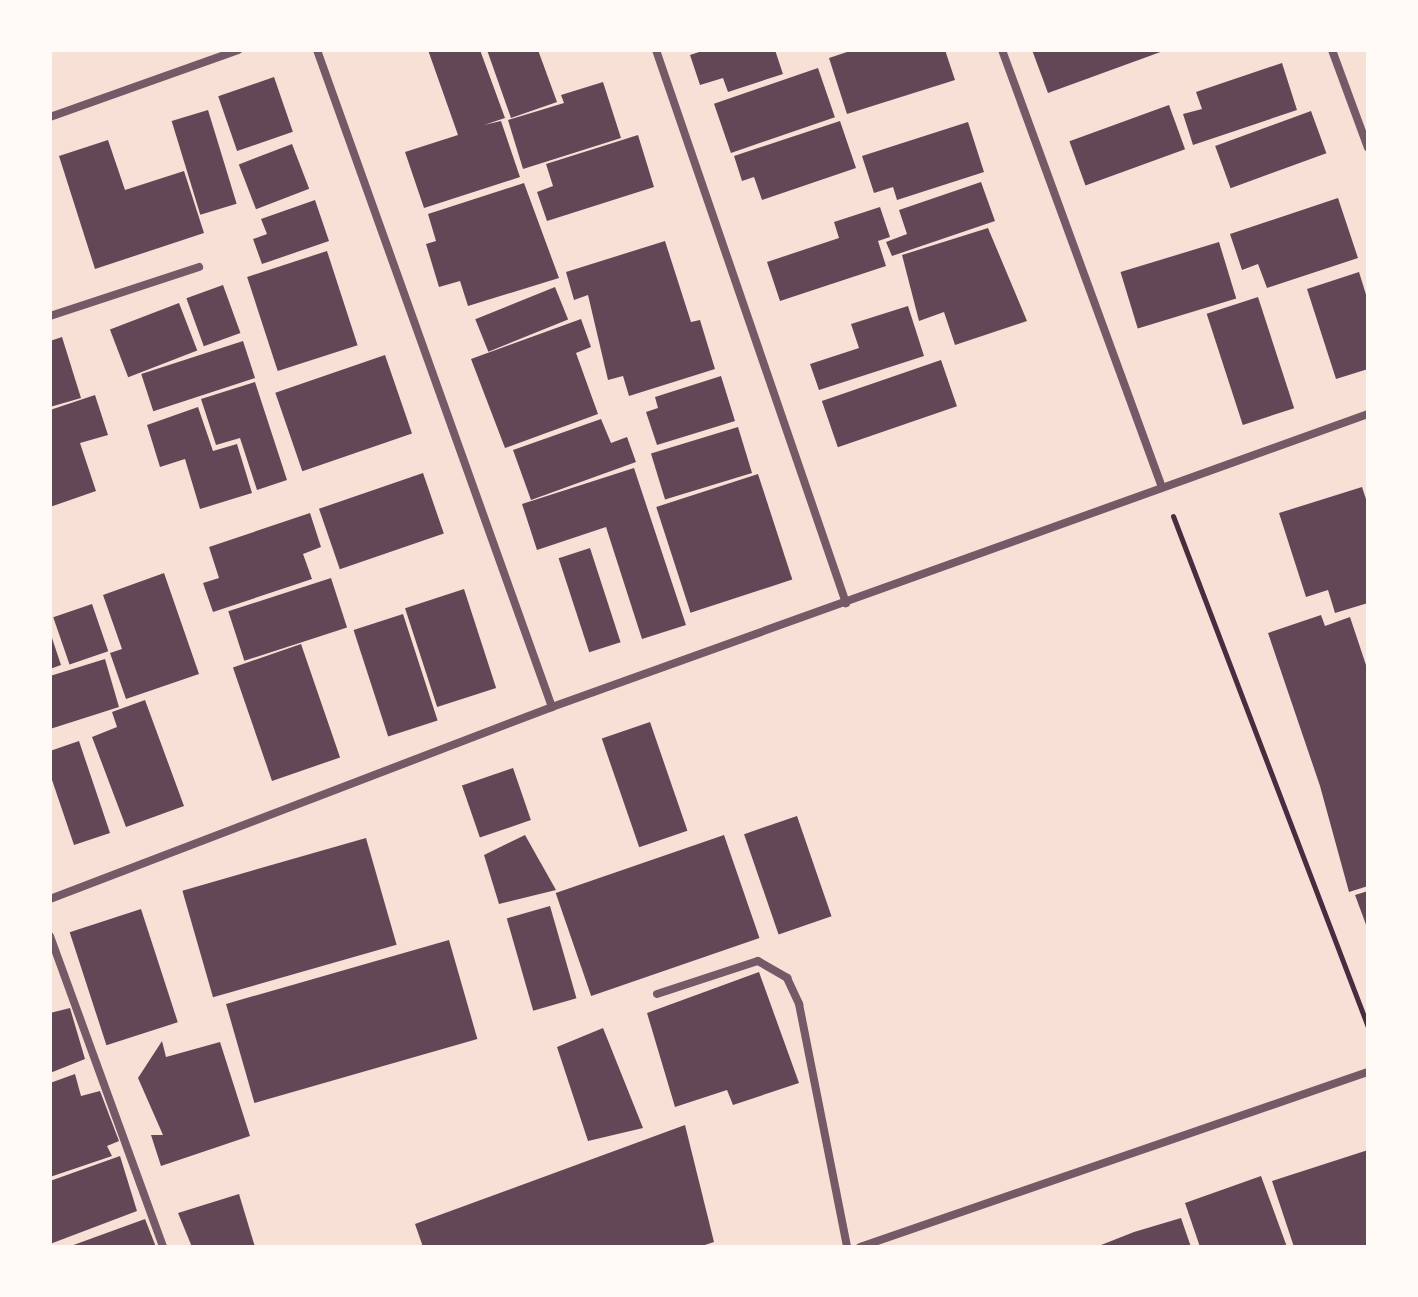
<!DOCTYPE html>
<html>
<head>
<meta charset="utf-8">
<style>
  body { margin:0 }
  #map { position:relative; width:1418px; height:1297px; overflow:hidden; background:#f7e1d7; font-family:Literata,serif }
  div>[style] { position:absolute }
  .building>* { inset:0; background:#644757; transform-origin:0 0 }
  .path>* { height:5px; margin:-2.5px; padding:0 2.5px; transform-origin:2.5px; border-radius:2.5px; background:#4a2c40 }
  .minor>* { height:8px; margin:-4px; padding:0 4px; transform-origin:4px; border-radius:4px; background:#755966 }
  span { translate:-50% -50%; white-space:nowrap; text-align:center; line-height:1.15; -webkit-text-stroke:8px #fffaf5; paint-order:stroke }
  .frame { position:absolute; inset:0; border:52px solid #fffaf5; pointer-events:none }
</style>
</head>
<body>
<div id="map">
  <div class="building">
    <i style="clip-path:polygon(428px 50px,480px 50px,505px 118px,484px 125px,501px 121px,520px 177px,424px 208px,405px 152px,458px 135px)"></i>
    <i style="clip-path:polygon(487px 50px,538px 50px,557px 102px,511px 118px)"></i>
    <i style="clip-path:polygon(705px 50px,775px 50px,783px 74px,728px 92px,723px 78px,700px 85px,690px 55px)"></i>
    <i style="clip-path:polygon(853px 50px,945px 50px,955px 80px,847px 114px,829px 58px)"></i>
    <i style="clip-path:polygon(1032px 50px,1166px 50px,1048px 93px)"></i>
    <i style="clip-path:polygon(1282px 63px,1297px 110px,1193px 145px,1183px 114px,1202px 109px,1196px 92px)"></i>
    <i style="left:818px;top:68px;width:52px;height:110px;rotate:71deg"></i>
    <i style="left:274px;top:77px;width:58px;height:59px;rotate:71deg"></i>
    <i style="clip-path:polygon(603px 82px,621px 138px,523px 169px,508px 120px,564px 103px,561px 95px)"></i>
    <i style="left:1169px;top:105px;width:47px;height:106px;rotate:70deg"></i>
    <i style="left:208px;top:110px;width:98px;height:38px;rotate:73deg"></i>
    <i style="left:1311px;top:111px;width:45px;height:102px;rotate:70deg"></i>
    <i style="clip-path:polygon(840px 121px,856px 168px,762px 200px,754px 177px,742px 181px,734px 156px)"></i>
    <i style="clip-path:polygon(968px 122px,984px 172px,897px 200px,893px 187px,874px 193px,862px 156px)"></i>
    <i style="clip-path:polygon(638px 135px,654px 187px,547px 221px,537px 192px,553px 186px,546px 164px)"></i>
    <i style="clip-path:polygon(108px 140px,125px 190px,184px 171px,204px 233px,95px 269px,59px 156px)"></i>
    <i style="left:292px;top:144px;width:48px;height:57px;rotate:69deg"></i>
    <i style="clip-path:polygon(981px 182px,995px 221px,892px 256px,886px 242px,907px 234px,899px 210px)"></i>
    <i style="clip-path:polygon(524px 183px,559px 278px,468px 306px,460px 281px,439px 287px,426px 244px,436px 241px,428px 214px)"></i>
    <i style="clip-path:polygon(1338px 198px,1358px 258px,1267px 288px,1258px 264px,1242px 270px,1230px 234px)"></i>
    <i style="clip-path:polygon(315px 200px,329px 241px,262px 264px,253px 239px,267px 234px,261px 219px)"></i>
    <i style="clip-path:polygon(880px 207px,890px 237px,878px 241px,886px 266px,780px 301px,767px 262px,839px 238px,834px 222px)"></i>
    <i style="clip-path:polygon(988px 228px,1027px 321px,955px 345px,944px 312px,919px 321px,902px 255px)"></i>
    <i style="clip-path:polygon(665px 241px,691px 322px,700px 320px,715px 369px,629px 396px,623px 376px,608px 380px,588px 295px,574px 300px,566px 272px)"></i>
    <i style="left:1219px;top:242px;width:59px;height:103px;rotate:73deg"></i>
    <i style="left:327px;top:251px;width:99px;height:84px;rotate:72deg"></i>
    <i style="clip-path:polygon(1359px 272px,1368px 301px,1368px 369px,1336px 379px,1307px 289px)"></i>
    <i style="left:223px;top:285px;width:51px;height:39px;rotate:70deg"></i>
    <i style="left:555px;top:287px;width:35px;height:86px;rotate:68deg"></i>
    <i style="left:1258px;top:297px;width:117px;height:54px;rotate:72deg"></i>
    <i style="left:179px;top:303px;width:51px;height:74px;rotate:69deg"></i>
    <i style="clip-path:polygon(908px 306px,924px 356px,819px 390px,810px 364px,859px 348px,851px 324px)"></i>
    <i style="clip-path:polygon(581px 319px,591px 347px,576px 353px,598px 414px,505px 448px,471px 359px)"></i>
    <i style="clip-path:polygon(62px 337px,81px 398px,50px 407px,50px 341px)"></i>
    <i style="left:243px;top:341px;width:39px;height:107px;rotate:72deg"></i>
    <i style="left:385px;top:355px;width:83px;height:116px;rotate:71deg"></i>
    <i style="left:941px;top:360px;width:49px;height:126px;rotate:71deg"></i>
    <i style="clip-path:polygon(721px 376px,735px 421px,657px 445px,646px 412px,658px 408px,655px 397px)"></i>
    <i style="clip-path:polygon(255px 382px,287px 480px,257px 490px,240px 438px,216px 445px,201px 399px)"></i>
    <i style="clip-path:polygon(95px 395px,108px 435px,80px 443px,96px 491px,50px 507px,50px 410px)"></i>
    <i style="clip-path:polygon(198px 407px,213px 451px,237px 444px,252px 493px,200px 509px,185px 459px,160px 467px,147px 425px)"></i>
    <i style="clip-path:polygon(601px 419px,611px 443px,627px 437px,636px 462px,531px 500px,513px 450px)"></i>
    <i style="left:738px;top:427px;width:48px;height:91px;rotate:73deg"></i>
    <i style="clip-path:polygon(634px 468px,686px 625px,642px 639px,606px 527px,537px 550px,522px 504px)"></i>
    <i style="left:423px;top:473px;width:64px;height:110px;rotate:71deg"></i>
    <i style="left:758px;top:474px;width:111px;height:107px;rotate:72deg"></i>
    <i style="clip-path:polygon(1362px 487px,1368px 505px,1368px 603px,1335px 613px,1328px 590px,1306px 597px,1279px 513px)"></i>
    <i style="clip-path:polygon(310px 513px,321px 547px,303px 554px,312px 579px,213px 612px,203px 583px,219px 578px,209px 547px)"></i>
    <i style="left:590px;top:548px;width:99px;height:33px;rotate:72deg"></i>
    <i style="clip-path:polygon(164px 573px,199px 674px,126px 699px,110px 653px,122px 649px,103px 595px)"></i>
    <i style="left:331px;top:578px;width:52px;height:108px;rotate:72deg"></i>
    <i style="left:464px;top:589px;width:104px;height:62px;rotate:72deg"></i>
    <i style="left:92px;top:604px;width:50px;height:41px;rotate:71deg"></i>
    <i style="left:403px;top:614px;width:112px;height:52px;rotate:72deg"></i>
    <i style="clip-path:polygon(1321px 615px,1325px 626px,1350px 617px,1368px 671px,1368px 886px,1349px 892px,1320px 786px,1268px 633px)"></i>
    <i style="clip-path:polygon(50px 632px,61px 665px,50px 669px)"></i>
    <i style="left:301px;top:644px;width:120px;height:72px;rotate:71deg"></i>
    <i style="clip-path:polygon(105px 659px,119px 707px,50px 729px,50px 676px)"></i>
    <i style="clip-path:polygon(145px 700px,184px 806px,126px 827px,92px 737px,117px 727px,112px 712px)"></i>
    <i style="left:650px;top:722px;width:115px;height:51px;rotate:71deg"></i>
    <i style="clip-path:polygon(79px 741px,110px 833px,74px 845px,50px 774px,50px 751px)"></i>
    <i style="left:513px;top:768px;width:55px;height:54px;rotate:71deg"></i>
    <i style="left:797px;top:816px;width:106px;height:56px;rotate:71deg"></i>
    <i style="clip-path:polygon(525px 835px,556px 890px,499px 904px,484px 855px)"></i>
    <i style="left:724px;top:835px;width:109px;height:178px;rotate:71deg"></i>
    <i style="left:366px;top:838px;width:111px;height:191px;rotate:74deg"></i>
    <i style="clip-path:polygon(1368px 891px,1368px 930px,1355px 895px)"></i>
    <i style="left:550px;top:906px;width:96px;height:45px;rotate:74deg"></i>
    <i style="left:141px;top:909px;width:119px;height:75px;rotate:72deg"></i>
    <i style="left:449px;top:940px;width:103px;height:232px;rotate:74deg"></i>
    <i style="clip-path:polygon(759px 972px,799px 1083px,733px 1105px,727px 1090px,675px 1107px,647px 1013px)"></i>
    <i style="clip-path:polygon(70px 1008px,85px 1059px,50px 1073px,50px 1013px)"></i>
    <i style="clip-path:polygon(603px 1028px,643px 1128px,588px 1141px,557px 1047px)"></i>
    <i style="clip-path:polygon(162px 1041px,166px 1057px,220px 1042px,250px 1136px,161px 1166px,151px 1135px,163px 1135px,138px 1078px)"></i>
    <i style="clip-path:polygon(75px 1074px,81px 1096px,100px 1091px,119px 1141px,107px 1146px,112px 1156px,50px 1177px,50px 1083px)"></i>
    <i style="clip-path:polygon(685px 1125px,714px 1242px,699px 1247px,423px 1247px,415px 1224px)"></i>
    <i style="clip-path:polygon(1368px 1150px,1368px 1247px,1294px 1247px,1272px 1181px)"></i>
    <i style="clip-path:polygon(120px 1156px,137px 1211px,50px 1244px,50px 1181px)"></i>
    <i style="clip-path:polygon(1261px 1176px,1287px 1247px,1200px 1247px,1185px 1203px)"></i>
    <i style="clip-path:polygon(239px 1194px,255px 1247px,192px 1247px,178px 1213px)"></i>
    <i style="clip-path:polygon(1181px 1218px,1191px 1247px,1096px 1247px,1134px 1232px)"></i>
    <i style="clip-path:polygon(145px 1219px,156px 1247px,68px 1247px)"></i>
  </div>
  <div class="path">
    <i style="left:1173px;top:516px;width:547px;rotate:69.11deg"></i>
  </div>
  <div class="minor">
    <i style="left:317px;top:50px;width:698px;rotate:70.32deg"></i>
    <i style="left:656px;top:50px;width:585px;rotate:71.04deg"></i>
    <i style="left:1002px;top:50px;width:463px;rotate:69.9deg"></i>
    <i style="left:1332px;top:50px;width:104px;rotate:69.8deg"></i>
    <i style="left:50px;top:117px;width:200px;rotate:-19.6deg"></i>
    <i style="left:50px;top:316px;width:157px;rotate:-18.2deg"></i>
    <i style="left:50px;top:899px;width:537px;rotate:-20.93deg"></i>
    <i style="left:552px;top:707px;width:867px;rotate:-19.75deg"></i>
    <i style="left:50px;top:936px;width:331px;rotate:70deg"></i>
    <i style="left:657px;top:994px;width:106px;rotate:-18.1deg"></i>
    <i style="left:758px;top:961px;width:34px;rotate:30deg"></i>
    <i style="left:787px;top:978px;width:29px;rotate:65deg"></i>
    <i style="left:799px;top:1004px;width:248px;rotate:78.8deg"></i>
    <i style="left:860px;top:1247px;width:537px;rotate:-19.01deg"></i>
  </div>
  <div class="frame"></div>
</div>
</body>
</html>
